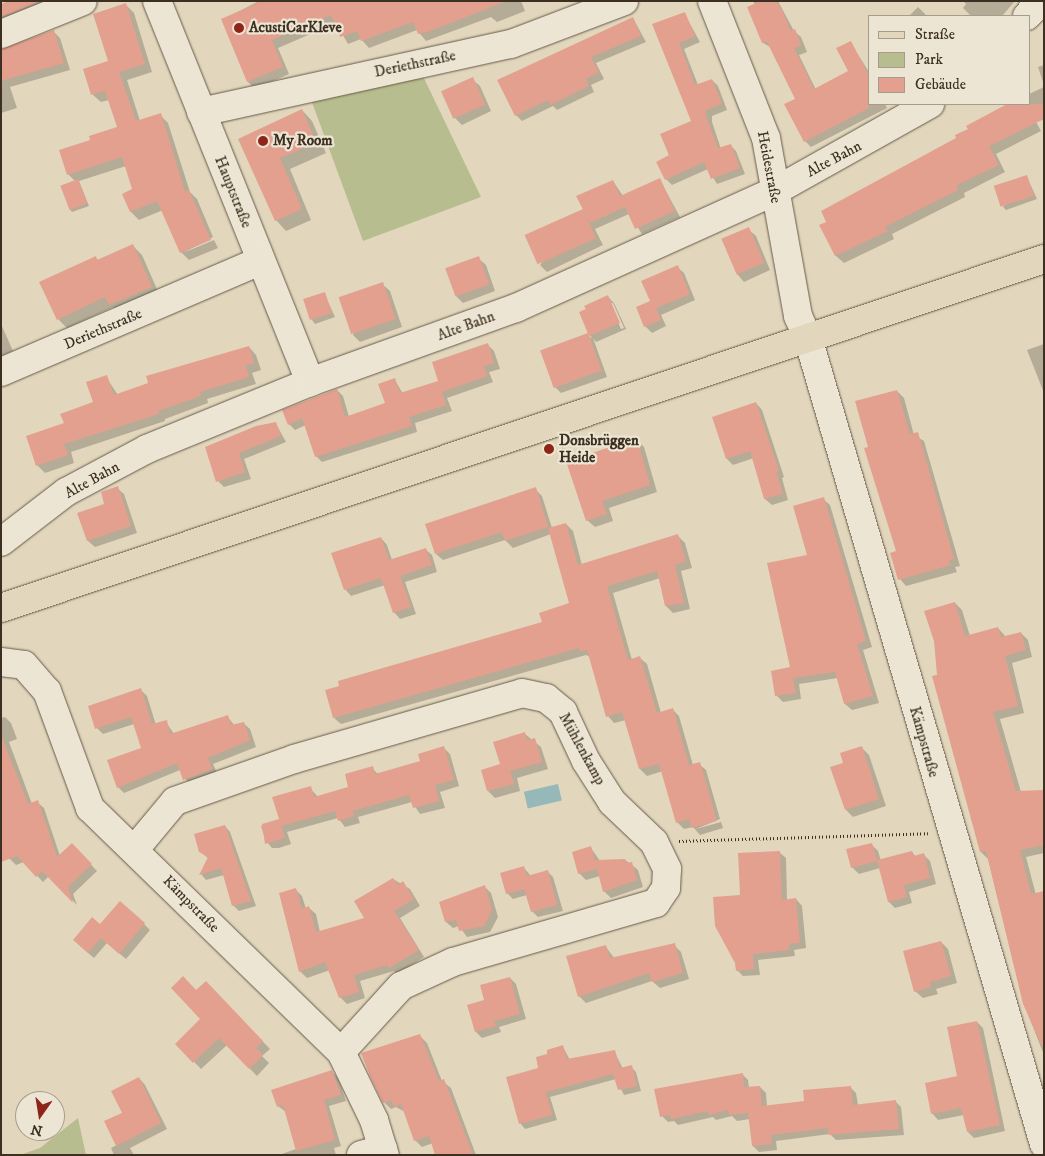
<!DOCTYPE html>
<html>
<head>
<meta charset="utf-8">
<style>
  body { margin:0 }
  #map { position:relative; width:1045px; height:1156px; overflow:hidden; background:#e2d7bd; font-family:"IM FELL DW Pica",serif }
  div>[style] { position:absolute }
  .green>* { inset:0; background:#b7bd8e }
  .water>* { inset:0; background:#96b8b8; transform-origin:0 0 }
  .shadow>* { inset:0; background:#0003 }
  .building>* { inset:0; background:#e4a08e; transform-origin:0 0 }
  .path>* { height:3px; margin-top:-1.5px; transform-origin:0; background:repeating-linear-gradient(90deg,#3d2f21 0 1px,transparent 0 3.5px) }
  .roads { filter:drop-shadow(0 0 1px #665948) drop-shadow(0 0 1px #665948) }
  .minor>* { height:28px; margin:-14px; padding:0 14px; transform-origin:14px; border-radius:14px; background:#ece5d4 }
  .major>* { height:28px; margin:-14px; padding:0 14px; transform-origin:14px; border-radius:14px; background:#e2d7bd }
  .dots>* { width:14px; height:14px; translate:-50% -50%; box-sizing:border-box; border:2px solid #ece5d4; border-radius:50% }
  span { translate:-50% -50%; white-space:nowrap; text-align:center; line-height:1.15; -webkit-text-stroke:4.5px #ece5d4; paint-order:stroke }
  .poi-label { font-size:15px; color:#3d2f21; font-weight:700 }
  .left { translate:0 -50%; text-align:left }
  .street-label { font-size:15px; color:#3d2f21 }
  .frame { position:absolute; inset:0; border:2px solid #3d2f21; pointer-events:none }
  .legend { position:absolute; left:868px; top:15px; width:162px; height:90px; box-sizing:border-box; background:#ece5d4; border:1px solid #a69c8c; margin:0; padding:6px 9px; list-style:none; font-size:15px; color:#3d2f21 }
  .legend li { display:flex; align-items:center; gap:10px; height:25px }
  .legend b { width:25px; border:1px solid #a69c8c }
  .north { position:absolute; left:15px; top:1091px; width:50px; height:50px; box-sizing:border-box; background:#ece5d4; border:1px solid #a69c8c; border-radius:50%; rotate:193deg; font-size:14px; font-weight:700; line-height:20px; text-align:center; color:#3d2f21 }
  .north::after { content:''; display:block; margin:auto; width:18px; height:22px; background:#8f2418; clip-path:polygon(50% 0,100% 100%,50% 72%,0 100%) }
</style>
</head>
<body>
<div id="map">
  <div class="green">
    <i style="clip-path:polygon(421px 72px,481px 197px,363px 241px,310px 97px)"></i>
    <i style="clip-path:polygon(78px 1118px,86px 1155px,20px 1155px,40px 1148px)"></i>
  </div>
  <div class="water">
    <i style="left:558px;top:784px;width:17px;height:35px;rotate:77deg"></i>
  </div>
  <div class="shadow">
    <i style="clip-path:polygon(12px 1px,52px 1px,5px 23px,1px 19px,1px 6px)"></i>
    <i style="clip-path:polygon(259px 1px,521px 1px,525px 11px,497px 22px,491px 17px,426px 41px,417px 30px,369px 48px,361px 39px,348px 44px,336px 23px,278px 48px,289px 74px,255px 89px,248px 82px,222px 20px)"></i>
    <i style="clip-path:polygon(753px 1px,778px 1px,794px 31px,801px 37px,807px 52px,799px 55px,816px 90px,850px 72px,850px 42px,869px 72px,869px 104px,885px 104px,887px 108px,811px 147px,805px 141px,797px 99px,772px 48px,763px 43px,749px 8px,755px 5px)"></i>
    <i style="clip-path:polygon(963px 1px,1015px 1px,1002px 16px,971px 16px,963px 8px,966px 4px)"></i>
    <i style="clip-path:polygon(126px 5px,134px 13px,152px 72px,127px 80px,140px 121px,160px 115px,168px 123px,190px 192px,197px 199px,213px 237px,183px 253px,214px 240px,218px 248px,189px 260px,181px 252px,163px 210px,139px 220px,131px 212px,123px 194px,134px 190px,126px 166px,79px 181px,89px 206px,72px 212px,69px 208px,75px 181px,68px 174px,92px 141px,119px 128px,109px 100px,101px 102px,93px 95px,110px 62px)"></i>
    <i style="clip-path:polygon(918px 7px,927px 16px,909px 16px)"></i>
    <i style="clip-path:polygon(684px 13px,700px 42px,684px 49px,698px 85px,712px 80px,718px 86px,727px 110px,712px 116px,712px 122px,721px 149px,730px 145px,736px 151px,745px 174px,717px 184px,708px 169px,672px 185px,666px 179px,669px 156px,662px 134px,693px 122px,654px 25px)"></i>
    <i style="clip-path:polygon(633px 18px,646px 42px,596px 63px,604px 79px,591px 85px,594px 92px,557px 110px,553px 106px,522px 121px,516px 115px)"></i>
    <i style="clip-path:polygon(53px 31px,60px 38px,70px 70px,10px 87px,17px 108px,1px 113px,1px 63px)"></i>
    <i style="clip-path:polygon(1044px 65px,1044px 85px,1038px 67px)"></i>
    <i style="clip-path:polygon(472px 79px,480px 86px,491px 111px,462px 125px,455px 118px)"></i>
    <i style="clip-path:polygon(1044px 87px,1044px 115px,1034px 118px,1041px 131px,996px 154px,1005px 172px,964px 193px,965px 197px,892px 234px,894px 239px,844px 263px,836px 256px,821px 226px,958px 138px,969px 130px,968px 127px,1011px 104px,1029px 104px,1029px 94px)"></i>
    <i style="clip-path:polygon(302px 110px,312px 121px,326px 153px,290px 169px,311px 220px,286px 231px,276px 220px,239px 139px)"></i>
    <i style="clip-path:polygon(1027px 177px,1037px 199px,1006px 210px,1003px 207px)"></i>
    <i style="clip-path:polygon(660px 180px,680px 217px,642px 234px,629px 214px,595px 229px,603px 245px,547px 272px,540px 265px,582px 210px,613px 181px,623px 196px)"></i>
    <i style="clip-path:polygon(748px 229px,756px 236px,770px 270px,744px 282px,737px 274px)"></i>
    <i style="clip-path:polygon(133px 246px,142px 255px,160px 296px,119px 314px,113px 307px,67px 328px,58px 319px,96px 258px,98px 260px)"></i>
    <i style="clip-path:polygon(478px 258px,486px 265px,495px 291px,463px 303px,456px 296px,447px 269px)"></i>
    <i style="clip-path:polygon(677px 267px,684px 273px,695px 300px,661px 315px,666px 326px,652px 333px,645px 326px,652px 302px)"></i>
    <i style="clip-path:polygon(382px 284px,390px 291px,402px 327px,360px 342px,353px 335px)"></i>
    <i style="clip-path:polygon(324px 293px,335px 317px,315px 324px,312px 320px)"></i>
    <i style="clip-path:polygon(evenodd,608px 297px,614px 303px,626px 329px,596px 342px,593px 338px,607px 377px,561px 393px,554px 386px,588px 335px,592px 339px,580px 313px,608px 297px,610px 303px,613px 303px,624px 328px,621px 329px,610px 303px)"></i>
    <i style="clip-path:polygon(1px 324px,13px 351px,1px 356px)"></i>
    <i style="clip-path:polygon(1044px 344px,1044px 393px,1027px 350px)"></i>
    <i style="clip-path:polygon(488px 345px,494px 351px,500px 369px,489px 372px,493px 382px,447px 398px,452px 411px,415px 423px,417px 432px,322px 462px,316px 456px,306px 425px,295px 430px,289px 424px,337px 390px,343px 396px,349px 417px,386px 404px,395px 380px,403px 394px,439px 382px)"></i>
    <i style="clip-path:polygon(249px 347px,256px 355px,261px 370px,252px 373px,256px 384px,207px 399px,208px 403px,165px 419px,165px 421px,71px 452px,74px 463px,45px 473px,37px 465px,65px 424px,95px 403px,106px 377px,118px 395px)"></i>
    <i style="clip-path:polygon(897px 391px,904px 398px,914px 435px,924px 441px,960px 566px,955px 567px,957px 572px,906px 586px,900px 579px,898px 552px,869px 448px)"></i>
    <i style="clip-path:polygon(756px 403px,762px 410px,784px 477px,782px 478px,788px 500px,772px 505px,765px 499px,754px 458px,733px 465px,727px 459px)"></i>
    <i style="clip-path:polygon(276px 424px,286px 442px,244px 459px,251px 479px,224px 487px,218px 481px,207px 448px,262px 425px,265px 427px)"></i>
    <i style="clip-path:polygon(637px 440px,644px 447px,657px 492px,609px 508px,613px 521px,595px 527px,587px 520px,580px 458px)"></i>
    <i style="clip-path:polygon(117px 488px,124px 494px,137px 533px,95px 547px,88px 541px,79px 513px,106px 504px)"></i>
    <i style="clip-path:polygon(535px 489px,542px 496px,552px 528px,566px 524px,573px 531px,582px 565px,678px 536px,685px 543px,692px 568px,681px 571px,690px 609px,673px 613px,666px 606px,660px 578px,613px 593px,632px 660px,640px 658px,647px 664px,661px 713px,672px 709px,679px 716px,693px 765px,699px 764px,706px 770px,720px 819px,696px 829px,721px 822px,723px 828px,700px 835px,693px 827px,684px 829px,677px 822px,663px 771px,647px 776px,640px 769px,626px 720px,614px 723px,608px 716px,590px 657px,586px 655px,341px 724px,334px 718px,544px 623px,571px 604px,551px 534px,513px 548px,505px 540px,443px 560px,436px 554px)"></i>
    <i style="clip-path:polygon(823px 499px,830px 505px,872px 647px,863px 650px,879px 703px,852px 710px,845px 704px,838px 678px,799px 684px,801px 699px,783px 702px,777px 696px,772px 672px,792px 668px)"></i>
    <i style="clip-path:polygon(381px 538px,387px 545px,392px 560px,425px 549px,432px 555px,437px 572px,405px 582px,416px 614px,400px 619px,394px 612px,385px 585px,351px 596px,345px 589px)"></i>
    <i style="clip-path:polygon(955px 603px,962px 610px,970px 636px,998px 628px,1006px 637px,1021px 633px,1028px 640px,1032px 657px,1012px 663px,1024px 713px,1000px 719px,1021px 792px,1044px 791px,1044px 853px,1026px 857px,1036px 895px,1044px 893px,1044px 1055px,1024px 1004px,988px 859px,981px 852px,938px 676px)"></i>
    <i style="clip-path:polygon(140px 689px,147px 696px,156px 725px,166px 722px,174px 734px,227px 716px,235px 726px,243px 723px,250px 729px,256px 747px,213px 764px,218px 775px,190px 786px,180px 770px,124px 793px,118px 787px,142px 749px,134px 724px,103px 734px,97px 728px)"></i>
    <i style="clip-path:polygon(5px 717px,11px 723px,17px 739px,9px 742px,32px 804px,37px 802px,44px 808px,60px 856px,72px 845px,97px 871px,73px 894px,77px 905px,49px 876px,43px 882px,24px 862px,16px 865px,10px 859px,1px 834px,1px 718px)"></i>
    <i style="clip-path:polygon(525px 734px,541px 747px,548px 769px,517px 778px,520px 791px,495px 798px,488px 791px,501px 765px)"></i>
    <i style="clip-path:polygon(444px 748px,450px 754px,459px 786px,440px 792px,445px 808px,420px 814px,412px 802px,358px 817px,360px 823px,345px 827px,338px 818px,287px 832px,291px 844px,279px 848px,272px 848px,266px 841px,261px 826px,280px 820px,310px 788px,318px 797px,350px 788px,372px 768px,379px 775px,422px 762px)"></i>
    <i style="clip-path:polygon(862px 748px,869px 755px,886px 806px,853px 817px,846px 810px)"></i>
    <i style="clip-path:polygon(225px 826px,230px 832px,256px 906px,239px 911px,233px 905px,224px 875px,206px 880px,201px 874px,209px 859px,200px 851px)"></i>
    <i style="clip-path:polygon(871px 844px,878px 851px,881px 861px,912px 852px,916px 857px,923px 854px,930px 861px,936px 884px,909px 892px,912px 903px,895px 908px,889px 902px,880px 868px,859px 874px,852px 867px)"></i>
    <i style="clip-path:polygon(591px 848px,600px 861px,625px 860px,631px 864px,638px 870px,643px 887px,611px 898px,604px 891px,600px 876px,586px 880px,579px 873px)"></i>
    <i style="clip-path:polygon(779px 852px,786px 858px,787px 900px,796px 899px,802px 906px,806px 948px,794px 950px,795px 956px,758px 960px,760px 975px,743px 976px,737px 970px)"></i>
    <i style="clip-path:polygon(524px 868px,531px 876px,547px 871px,553px 877px,563px 911px,538px 917px,532px 911px,527px 895px,513px 899px,507px 893px)"></i>
    <i style="clip-path:polygon(393px 879px,410px 889px,420px 906px,400px 918px,424px 957px,397px 974px,394px 971px,360px 981px,365px 998px,347px 1004px,340px 997px,330px 970px,307px 978px,300px 971px,295px 889px,302px 896px,306px 909px,309px 908px,316px 914px,320px 932px,366px 919px)"></i>
    <i style="clip-path:polygon(485px 887px,491px 893px,498px 917px,490px 932px,467px 937px,459px 926px,453px 928px,446px 922px)"></i>
    <i style="clip-path:polygon(144px 924px,150px 930px,126px 959px,107px 943px,94px 958px,80px 946px,100px 926px)"></i>
    <i style="clip-path:polygon(941px 942px,948px 949px,957px 983px,936px 989px,938px 994px,923px 998px,915px 991px)"></i>
    <i style="clip-path:polygon(674px 945px,681px 952px,689px 979px,660px 988px,652px 981px,586px 1003px,579px 996px,606px 947px,614px 958px)"></i>
    <i style="clip-path:polygon(510px 978px,516px 984px,526px 1019px,499px 1027px,501px 1032px,482px 1038px,476px 1032px,469px 1006px,486px 1001px)"></i>
    <i style="clip-path:polygon(206px 983px,270px 1049px,262px 1056px,269px 1063px,257px 1076px,227px 1045px,201px 1069px,177px 1044px,202px 1019px)"></i>
    <i style="clip-path:polygon(977px 1022px,983px 1028px,1005px 1131px,974px 1138px,968px 1132px,964px 1115px,938px 1120px,932px 1113px,959px 1077px)"></i>
    <i style="clip-path:polygon(420px 1036px,427px 1043px,442px 1081px,451px 1088px,476px 1155px,437px 1155px,433px 1143px,422px 1147px,415px 1140px,405px 1112px,396px 1107px,391px 1109px,384px 1102px)"></i>
    <i style="clip-path:polygon(563px 1047px,570px 1060px,614px 1051px,623px 1069px,631px 1067px,636px 1072px,641px 1091px,624px 1095px,616px 1079px,550px 1097px,557px 1120px,525px 1129px,520px 1123px,540px 1069px,549px 1054px)"></i>
    <i style="clip-path:polygon(332px 1072px,338px 1078px,346px 1101px,329px 1106px,341px 1146px,334px 1148px,336px 1155px,279px 1155px,296px 1149px,286px 1112px,278px 1106px)"></i>
    <i style="clip-path:polygon(742px 1074px,748px 1080px,749px 1088px,760px 1087px,766px 1093px,767px 1107px,806px 1102px,850px 1087px,856px 1093px,858px 1105px,895px 1101px,901px 1107px,904px 1135px,836px 1140px,830px 1134px,776px 1141px,777px 1150px,759px 1152px,753px 1146px,750px 1119px,737px 1121px,732px 1116px,716px 1120px,713px 1117px,678px 1125px,674px 1121px,668px 1122px,662px 1116px)"></i>
    <i style="clip-path:polygon(139px 1078px,145px 1085px,167px 1129px,130px 1148px,134px 1155px,114px 1155px,111px 1148px,117px 1145px,123px 1113px)"></i>
  </div>
  <div class="building">
    <i style="clip-path:polygon(9px 1px,41px 1px,1px 17px,1px 4px)"></i>
    <i style="clip-path:polygon(262px 1px,504px 1px,504px 2px,428px 32px,418px 34px,413px 22px,361px 41px,357px 31px,340px 37px,331px 15px,272px 40px,283px 67px,247px 82px,221px 19px)"></i>
    <i style="clip-path:polygon(761px 1px,775px 1px,780px 6px,791px 31px,795px 29px,801px 45px,794px 48px,814px 89px,848px 71px,836px 48px,851px 41px,869px 76px,869px 108px,804px 142px,784px 104px,795px 99px,767px 42px,762px 43px,747px 7px)"></i>
    <i style="clip-path:polygon(126px 3px,145px 64px,119px 72px,136px 121px,161px 113px,185px 192px,189px 190px,211px 240px,180px 253px,157px 201px,130px 212px,122px 194px,132px 189px,122px 157px,67px 175px,59px 150px,90px 140px,89px 136px,117px 127px,105px 91px,91px 95px,83px 69px,108px 61px,93px 14px)"></i>
    <i style="clip-path:polygon(685px 12px,695px 36px,679px 43px,695px 85px,712px 79px,722px 104px,706px 110px,706px 116px,718px 148px,731px 144px,740px 168px,711px 179px,704px 162px,665px 180px,656px 162px,669px 155px,660px 134px,691px 121px,652px 24px)"></i>
    <i style="clip-path:polygon(633px 17px,641px 36px,591px 57px,599px 72px,586px 79px,589px 86px,550px 105px,548px 100px,515px 116px,497px 80px)"></i>
    <i style="clip-path:polygon(54px 30px,64px 63px,1px 81px,1px 49px)"></i>
    <i style="left:473px;top:77px;width:30px;height:35px;rotate:66deg"></i>
    <i style="clip-path:polygon(1007px 104px,1044px 104px,1044px 119px,989px 146px,999px 165px,957px 185px,958px 190px,885px 227px,888px 231px,835px 256px,819px 225px,826px 222px,821px 211px,956px 138px,955px 135px,968px 129px,966px 126px)"></i>
    <i style="clip-path:polygon(302px 109px,316px 143px,280px 158px,302px 209px,275px 221px,238px 139px)"></i>
    <i style="left:1027px;top:175px;width:22px;height:35px;rotate:72deg"></i>
    <i style="clip-path:polygon(660px 178px,675px 211px,635px 229px,625px 207px,590px 223px,576px 196px,613px 180px,620px 196px)"></i>
    <i style="left:78px;top:179px;width:26px;height:19px;rotate:69deg"></i>
    <i style="left:583px;top:209px;width:32px;height:64px;rotate:66deg"></i>
    <i style="left:749px;top:227px;width:39px;height:30px;rotate:67deg"></i>
    <i style="clip-path:polygon(133px 244px,152px 287px,109px 305px,105px 297px,57px 320px,39px 282px,96px 256px,97px 260px)"></i>
    <i style="left:479px;top:256px;width:30px;height:36px;rotate:70deg"></i>
    <i style="clip-path:polygon(678px 265px,690px 294px,656px 308px,661px 320px,644px 327px,636px 307px,650px 301px,641px 281px)"></i>
    <i style="left:383px;top:282px;width:39px;height:47px;rotate:71deg"></i>
    <i style="left:325px;top:292px;width:22px;height:23px;rotate:72deg"></i>
    <i style="clip-path:polygon(608px 295px,620px 323px,589px 336px,579px 312px,586px 309px,584px 306px)"></i>
    <i style="left:588px;top:333px;width:40px;height:51px;rotate:70deg"></i>
    <i style="clip-path:polygon(488px 343px,494px 363px,484px 366px,487px 376px,442px 392px,446px 405px,409px 417px,412px 426px,384px 435px,315px 457px,302px 418px,288px 425px,282px 410px,337px 389px,345px 417px,385px 403px,378px 384px,395px 378px,400px 393px,438px 381px,432px 362px)"></i>
    <i style="clip-path:polygon(249px 346px,254px 363px,246px 365px,249px 377px,200px 392px,201px 396px,158px 411px,159px 414px,64px 444px,68px 455px,36px 466px,26px 436px,64px 423px,60px 414px,93px 402px,86px 382px,107px 375px,114px 395px,148px 383px,146px 376px)"></i>
    <i style="clip-path:polygon(897px 390px,910px 434px,918px 432px,954px 559px,949px 560px,951px 565px,898px 580px,890px 553px,896px 551px,864px 448px,868px 447px,855px 401px)"></i>
    <i style="clip-path:polygon(756px 402px,779px 471px,776px 472px,783px 494px,764px 499px,750px 451px,726px 459px,712px 417px)"></i>
    <i style="clip-path:polygon(276px 422px,281px 436px,239px 453px,245px 472px,216px 482px,205px 447px,256px 426px)"></i>
    <i style="clip-path:polygon(637px 438px,650px 485px,602px 501px,607px 514px,586px 521px,561px 446px,580px 457px)"></i>
    <i style="clip-path:polygon(118px 486px,131px 526px,87px 541px,77px 513px,104px 504px,101px 492px)"></i>
    <i style="clip-path:polygon(536px 487px,548px 527px,505px 541px,502px 532px,435px 554px,425px 524px)"></i>
    <i style="clip-path:polygon(824px 497px,866px 641px,857px 644px,873px 696px,844px 704px,835px 672px,793px 678px,796px 693px,775px 696px,771px 671px,790px 667px,767px 563px,807px 555px,793px 506px)"></i>
    <i style="clip-path:polygon(566px 523px,578px 565px,678px 534px,686px 561px,675px 565px,684px 603px,665px 606px,657px 571px,607px 586px,628px 660px,640px 656px,657px 713px,673px 708px,689px 765px,700px 762px,717px 821px,692px 828px,689px 819px,676px 823px,659px 764px,639px 769px,622px 712px,606px 717px,587px 650px,580px 651px,579px 648px,333px 718px,325px 690px,339px 686px,338px 681px,542px 622px,539px 613px,569px 603px,548px 528px)"></i>
    <i style="clip-path:polygon(381px 537px,389px 560px,426px 548px,432px 565px,400px 576px,411px 607px,393px 613px,381px 578px,344px 590px,331px 553px)"></i>
    <i style="clip-path:polygon(955px 602px,965px 636px,998px 627px,1001px 637px,1021px 632px,1026px 650px,1005px 656px,1018px 706px,993px 712px,1016px 791px,1044px 790px,1044px 845px,1020px 850px,1031px 894px,1044px 891px,1044px 1051px,1023px 1004px,986px 851px,980px 852px,932px 676px,937px 675px,934px 641px,924px 611px)"></i>
    <i style="clip-path:polygon(141px 688px,152px 724px,167px 720px,170px 734px,228px 715px,231px 725px,244px 722px,250px 740px,208px 758px,212px 769px,183px 780px,177px 763px,117px 788px,107px 760px,141px 748px,131px 717px,95px 729px,88px 706px)"></i>
    <i style="clip-path:polygon(525px 732px,527px 740px,535px 738px,542px 762px,510px 771px,514px 784px,487px 791px,481px 770px,500px 764px,493px 742px)"></i>
    <i style="clip-path:polygon(1px 735px,28px 804px,38px 800px,57px 857px,72px 843px,92px 864px,68px 887px,73px 903px,42px 871px,36px 877px,17px 856px,1px 862px)"></i>
    <i style="clip-path:polygon(444px 746px,454px 780px,435px 785px,439px 801px,413px 808px,409px 795px,353px 811px,354px 816px,338px 821px,335px 811px,281px 826px,285px 838px,265px 844px,262px 824px,279px 819px,272px 797px,311px 786px,314px 797px,348px 787px,345px 774px,373px 766px,375px 774px,420px 761px,418px 754px)"></i>
    <i style="clip-path:polygon(862px 746px,879px 799px,845px 810px,830px 767px,843px 763px,840px 753px)"></i>
    <i style="clip-path:polygon(225px 825px,251px 901px,232px 906px,221px 868px,199px 875px,208px 857px,199px 852px,194px 834px)"></i>
    <i style="clip-path:polygon(872px 843px,877px 860px,912px 851px,914px 856px,924px 853px,930px 878px,904px 885px,907px 897px,888px 902px,877px 861px,851px 868px,846px 849px)"></i>
    <i style="clip-path:polygon(591px 846px,595px 860px,625px 859px,627px 863px,632px 862px,637px 880px,603px 892px,597px 869px,578px 874px,572px 852px)"></i>
    <i style="clip-path:polygon(780px 851px,782px 900px,796px 898px,800px 943px,789px 944px,789px 950px,753px 954px,754px 969px,736px 971px,735px 963px,715px 926px,713px 897px,740px 895px,738px 853px)"></i>
    <i style="clip-path:polygon(524px 866px,527px 876px,548px 870px,557px 905px,531px 912px,524px 889px,506px 894px,500px 873px)"></i>
    <i style="clip-path:polygon(393px 878px,398px 885px,403px 881px,414px 899px,394px 911px,419px 950px,389px 968px,387px 965px,354px 975px,359px 992px,339px 998px,325px 962px,299px 972px,279px 893px,296px 888px,302px 909px,309px 906px,316px 932px,364px 918px,354px 901px)"></i>
    <i style="clip-path:polygon(485px 885px,492px 910px,484px 926px,459px 931px,456px 920px,445px 922px,439px 902px)"></i>
    <i style="clip-path:polygon(120px 901px,145px 923px,119px 954px,101px 938px,88px 953px,73px 940px,92px 917px,100px 924px)"></i>
    <i style="clip-path:polygon(941px 941px,951px 976px,930px 982px,931px 987px,914px 992px,903px 951px)"></i>
    <i style="clip-path:polygon(675px 943px,683px 973px,652px 982px,649px 973px,578px 997px,566px 956px,606px 945px,610px 958px)"></i>
    <i style="clip-path:polygon(183px 976px,196px 990px,206px 981px,263px 1041px,256px 1048px,263px 1055px,249px 1069px,219px 1038px,193px 1063px,175px 1044px,200px 1019px,171px 988px)"></i>
    <i style="clip-path:polygon(510px 977px,520px 1014px,494px 1021px,496px 1026px,475px 1032px,467px 1005px,484px 1000px,480px 985px)"></i>
    <i style="clip-path:polygon(977px 1021px,1000px 1125px,967px 1132px,961px 1108px,931px 1114px,925px 1083px,957px 1076px,947px 1027px)"></i>
    <i style="clip-path:polygon(420px 1034px,439px 1081px,444px 1079px,473px 1155px,435px 1155px,429px 1136px,414px 1141px,401px 1104px,394px 1107px,391px 1100px,383px 1103px,370px 1076px,361px 1053px)"></i>
    <i style="clip-path:polygon(563px 1045px,567px 1059px,615px 1050px,620px 1068px,632px 1065px,637px 1086px,618px 1090px,613px 1074px,546px 1092px,552px 1115px,519px 1124px,506px 1077px,538px 1068px,536px 1057px,547px 1054px,547px 1050px)"></i>
    <i style="clip-path:polygon(332px 1070px,341px 1095px,324px 1100px,335px 1140px,296px 1151px,283px 1105px,277px 1107px,271px 1090px)"></i>
    <i style="clip-path:polygon(743px 1073px,744px 1087px,760px 1086px,762px 1106px,804px 1101px,803px 1090px,851px 1086px,853px 1105px,896px 1100px,899px 1129px,828px 1135px,828px 1128px,771px 1135px,772px 1144px,752px 1146px,748px 1113px,729px 1115px,728px 1110px,709px 1115px,708px 1111px,671px 1119px,670px 1115px,660px 1117px,654px 1089px)"></i>
    <i style="clip-path:polygon(139px 1077px,161px 1123px,116px 1146px,104px 1121px,122px 1113px,111px 1091px)"></i>
  </div>
  <div class="path">
    <i style="left:679px;top:841px;width:249px;rotate:-1.8deg"></i>
  </div>
  <div class="roads">
    <div class="minor">
      <i style="left:157px;top:1px;width:411px;rotate:68.1deg"></i>
      <i style="left:712px;top:1px;width:147px;rotate:68.5deg"></i>
      <i style="left:766px;top:138px;width:181px;rotate:79.8deg"></i>
      <i style="left:798px;top:316px;width:24px;rotate:66deg"></i>
      <i style="left:808px;top:338px;width:840px;rotate:73.68deg"></i>
      <i style="left:1027px;top:16px;width:21px;rotate:-47deg"></i>
      <i style="left:1px;top:34px;width:88px;rotate:-21.9deg"></i>
      <i style="left:201px;top:112px;width:317px;rotate:-12.4deg"></i>
      <i style="left:511px;top:44px;width:121px;rotate:-20.8deg"></i>
      <i style="left:1px;top:372px;width:282px;rotate:-23.2deg"></i>
      <i style="left:1px;top:542px;width:82px;rotate:-37.6deg"></i>
      <i style="left:66px;top:492px;width:92px;rotate:-28deg"></i>
      <i style="left:147px;top:449px;width:176px;rotate:-22.3deg"></i>
      <i style="left:310px;top:382px;width:219px;rotate:-19.8deg"></i>
      <i style="left:516px;top:308px;width:284px;rotate:-24.3deg"></i>
      <i style="left:775px;top:191px;width:178px;rotate:-29.3deg"></i>
      <i style="left:1px;top:662px;width:23px;rotate:7deg"></i>
      <i style="left:24px;top:665px;width:35px;rotate:49deg"></i>
      <i style="left:47px;top:691px;width:125px;rotate:69.8deg"></i>
      <i style="left:90px;top:808px;width:350px;rotate:44.2deg"></i>
      <i style="left:341px;top:1052px;width:76px;rotate:64.1deg"></i>
      <i style="left:374px;top:1120px;width:37px;rotate:73deg"></i>
      <i style="left:135px;top:849px;width:62px;rotate:-50.2deg"></i>
      <i style="left:175px;top:801px;width:126px;rotate:-19.4deg"></i>
      <i style="left:294px;top:759px;width:237px;rotate:-16.1deg"></i>
      <i style="left:522px;top:693px;width:25px;rotate:12deg"></i>
      <i style="left:546px;top:698px;width:22px;rotate:39deg"></i>
      <i style="left:563px;top:712px;width:54px;rotate:64.9deg"></i>
      <i style="left:586px;top:761px;width:49px;rotate:57.6deg"></i>
      <i style="left:612px;top:802px;width:58px;rotate:43.6deg"></i>
      <i style="left:654px;top:842px;width:30px;rotate:64deg"></i>
      <i style="left:667px;top:869px;width:19px;rotate:93deg"></i>
      <i style="left:666px;top:888px;width:18px;rotate:124deg"></i>
      <i style="left:656px;top:903px;width:211px;rotate:163.8deg"></i>
      <i style="left:453px;top:962px;width:57px;rotate:155.2deg"></i>
      <i style="left:401px;top:986px;width:89px;rotate:132.3deg"></i>
      <i style="left:361px;top:1155px;width:23px;rotate:-15deg"></i>
    </div>
    <div class="major">
      <i style="left:1px;top:608px;width:1100px;rotate:-18.5deg"></i>
    </div>
  </div>
  <div class="dots">
    <i style="left:239px;top:28px;background:#8f2418"></i>
    <i style="left:263px;top:141px;background:#8f2418"></i>
    <i style="left:549px;top:449px;background:#8f2418"></i>
  </div>
  <div class="poi-label">
    <span class="left" style="left:249px;top:28px">AcustiCarKleve</span>
    <span class="left" style="left:273px;top:141px">My Room</span>
    <span class="left" style="left:559px;top:449px">Donsbrüggen<br>Heide</span>
  </div>
  <div class="street-label">
    <span style="left:415px;top:64px;rotate:-12deg">Deriethstraße</span>
    <span style="left:834px;top:159px;rotate:-28deg">Alte Bahn</span>
    <span style="left:769px;top:167px;rotate:79deg">Heidestraße</span>
    <span style="left:233px;top:192px;rotate:68deg">Hauptstraße</span>
    <span style="left:466px;top:326px;rotate:-20deg">Alte Bahn</span>
    <span style="left:103px;top:329px;rotate:-23deg">Deriethstraße</span>
    <span style="left:92px;top:480px;rotate:-29deg">Alte Bahn</span>
    <span style="left:924px;top:742px;rotate:74deg">Kämpstraße</span>
    <span style="left:582px;top:749px;rotate:61deg">Mühlenkamp</span>
    <span style="left:191px;top:904px;rotate:45deg">Kämpstraße</span>
  </div>
  <div class="frame"></div>
  <ul class="legend">
  <li><b style="height:6px;background:#e2d7bd"></b>Straße</li>
  <li><b style="height:14px;background:#b7bd8e"></b>Park</li>
  <li><b style="height:14px;background:#e4a08e"></b>Gebäude</li>
  </ul>
  <div class="north">N</div>
</div>
</body>
</html>
